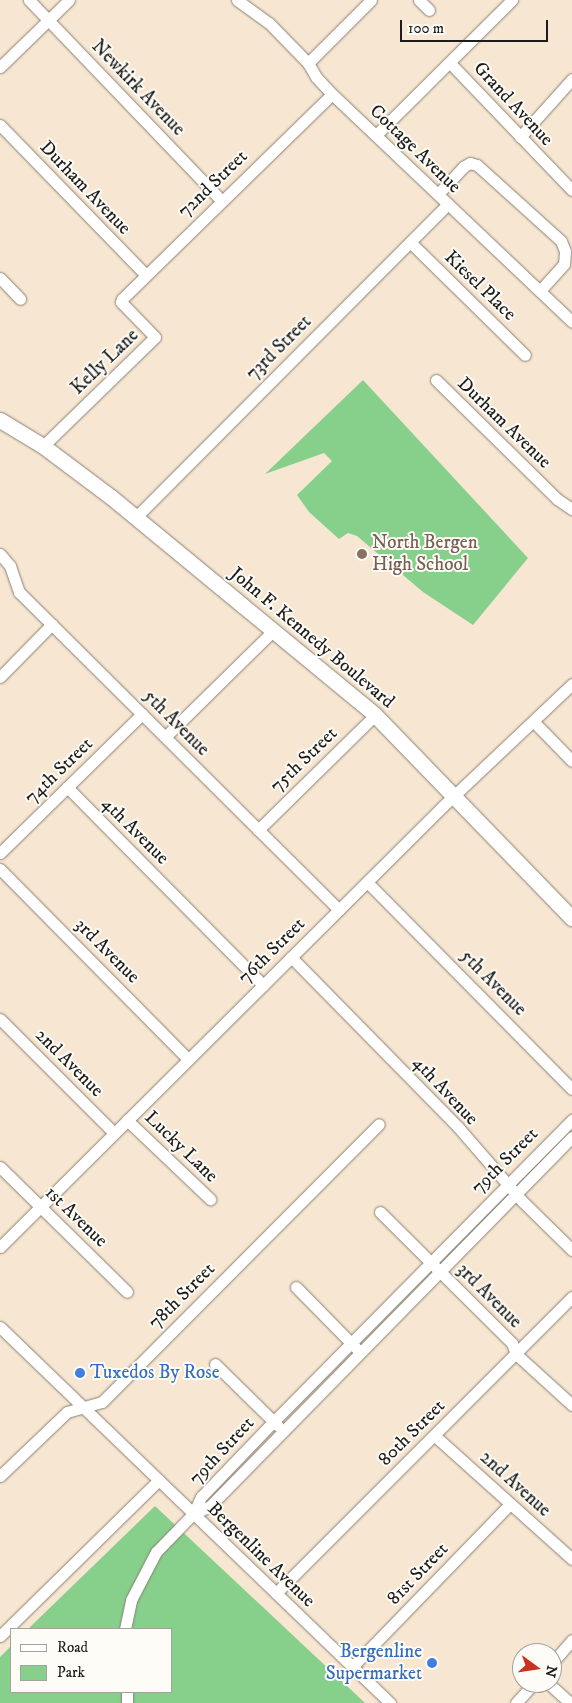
<!DOCTYPE html>
<html>
<head>
<meta charset="utf-8">
<style>
  body { margin:0 }
  #map { position:relative; width:572px; height:1703px; overflow:hidden; background:#f7e6d1; font-family:"IM FELL DW Pica",serif }
  div>[style] { position:absolute }
  .green>* { inset:0; background:#87d08c }
  .roads { filter:drop-shadow(0 0 1px #8a8176) drop-shadow(0 0 1px #8a8176) }
  .minor>* { height:11px; margin:-5.5px; padding:0 5.5px; transform-origin:5.5px; border-radius:5.5px; background:#fff }
  .major>* { height:15px; margin:-7.5px; padding:0 7.5px; transform-origin:7.5px; border-radius:7.5px; background:#fff }
  .dots>* { width:14px; height:14px; translate:-50% -50%; box-sizing:border-box; border:2px solid #fdfcf7; border-radius:50% }
  span { translate:-50% -50%; white-space:nowrap; text-align:center; line-height:1.15; -webkit-text-stroke:4px #fdfcf7; paint-order:stroke }
  .street-label { font-size:19px; color:#1c1c1c }
  .education-label { font-size:19px; color:#785e54 }
  .left { translate:0 -50%; text-align:left }
  .shop-label { font-size:19px; color:#366cbe }
  .right { translate:-100% -50%; text-align:right }
  .legend { position:absolute; left:10px; top:1628px; width:162px; height:65px; box-sizing:border-box; background:#fdfcf7; border:1px solid #a3a29f; margin:0; padding:6px 9px; list-style:none; font-size:15px; color:#1c1c1c }
  .legend li { display:flex; align-items:center; gap:10px; height:25px }
  .legend b { width:25px; border:1px solid #a3a29f }
  .north { position:absolute; left:512px; top:1643px; width:50px; height:50px; box-sizing:border-box; background:#fdfcf7; border:1px solid #a3a29f; border-radius:50%; rotate:104deg; font-size:14px; font-weight:700; line-height:20px; text-align:center; color:#1c1c1c }
  .north::after { content:''; display:block; margin:auto; width:18px; height:22px; background:#c8321e; clip-path:polygon(50% 0,100% 100%,50% 72%,0 100%) }
  .scale { position:absolute; left:400px; top:20px; width:148px; height:22px; box-sizing:border-box; border:2px solid #1c1c1c; border-top:0; padding-left:6px; font-size:15px; line-height:18px; white-space:nowrap; color:#1c1c1c; -webkit-text-stroke:4px #fdfcf7; paint-order:stroke }
</style>
</head>
<body>
<div id="map">
  <div class="green">
    <i style="clip-path:polygon(363px 380px,528px 558px,473px 625px,423px 592px,357px 536px,348px 533px,339px 539px,309px 512px,297px 495px,332px 461px,324px 453px,265px 474px)"></i>
    <i style="clip-path:polygon(155px 1506px,365px 1703px,0 1703px,0 1657px,11px 1646px,11px 1692px,171px 1692px,171px 1629px,28px 1629px)"></i>
  </div>
  <div class="roads">
    <div class="minor">
      <i style="left:29px;top:0;width:277px;rotate:46.2deg"></i>
      <i style="left:237px;top:0;width:39px;rotate:36deg"></i>
      <i style="left:269px;top:23px;width:56px;rotate:45.7deg"></i>
      <i style="left:308px;top:63px;width:16px;rotate:60deg"></i>
      <i style="left:316px;top:77px;width:23px;rotate:47deg"></i>
      <i style="left:332px;top:94px;width:331px;rotate:43.5deg"></i>
      <i style="left:419px;top:0;width:14px;rotate:45deg"></i>
      <i style="left:308px;top:63px;width:89px;rotate:-45deg"></i>
      <i style="left:450px;top:63px;width:176px;rotate:46.2deg"></i>
      <i style="left:0;top:67px;width:96px;rotate:-44.2deg"></i>
      <i style="left:0;top:125px;width:208px;rotate:45.8deg"></i>
      <i style="left:376px;top:135px;width:192px;rotate:-44.8deg"></i>
      <i style="left:520px;top:137px;width:78px;rotate:-48.1deg"></i>
      <i style="left:438px;top:194px;width:37px;rotate:-47deg"></i>
      <i style="left:463px;top:167px;width:8px;rotate:-30deg"></i>
      <i style="left:470px;top:163px;width:7px;rotate:16deg"></i>
      <i style="left:477px;top:165px;width:113px;rotate:42.1deg"></i>
      <i style="left:561px;top:241px;width:11px;rotate:68deg"></i>
      <i style="left:565px;top:251px;width:13px;rotate:94deg"></i>
      <i style="left:564px;top:264px;width:36px;rotate:132deg"></i>
      <i style="left:410px;top:242px;width:161px;rotate:44.5deg"></i>
      <i style="left:0;top:278px;width:29px;rotate:46deg"></i>
      <i style="left:436px;top:380px;width:170px;rotate:44.5deg"></i>
      <i style="left:557px;top:499px;width:18px;rotate:34deg"></i>
      <i style="left:43px;top:446px;width:156px;rotate:-44.2deg"></i>
      <i style="left:155px;top:337px;width:49px;rotate:-134.2deg"></i>
      <i style="left:121px;top:302px;width:3px;rotate:-72deg"></i>
      <i style="left:122px;top:299px;width:293px;rotate:-44.3deg"></i>
      <i style="left:136px;top:517px;width:442px;rotate:-45.1deg"></i>
      <i style="left:0;top:554px;width:16px;rotate:50deg"></i>
      <i style="left:10px;top:566px;width:28px;rotate:71deg"></i>
      <i style="left:19px;top:592px;width:451px;rotate:44.8deg"></i>
      <i style="left:0;top:677px;width:74px;rotate:-45.5deg"></i>
      <i style="left:534px;top:722px;width:54px;rotate:45.7deg"></i>
      <i style="left:166px;top:736px;width:150px;rotate:-44.5deg"></i>
      <i style="left:67px;top:787px;width:279px;rotate:45.3deg"></i>
      <i style="left:258px;top:830px;width:164px;rotate:-44.5deg"></i>
      <i style="left:0;top:853px;width:199px;rotate:-44.4deg"></i>
      <i style="left:0;top:869px;width:267px;rotate:45.3deg"></i>
      <i style="left:367px;top:882px;width:291px;rotate:45.3deg"></i>
      <i style="left:291px;top:957px;width:238px;rotate:45.5deg"></i>
      <i style="left:458px;top:1127px;width:98px;rotate:49.1deg"></i>
      <i style="left:522px;top:1201px;width:70px;rotate:44.4deg"></i>
      <i style="left:0;top:1019px;width:161px;rotate:45deg"></i>
      <i style="left:127px;top:1120px;width:115px;rotate:43.6deg"></i>
      <i style="left:0;top:1167px;width:178px;rotate:44.5deg"></i>
      <i style="left:380px;top:1212px;width:186px;rotate:44.8deg"></i>
      <i style="left:512px;top:1343px;width:12px;rotate:70deg"></i>
      <i style="left:516px;top:1354px;width:76px;rotate:42.3deg"></i>
      <i style="left:0;top:1247px;width:625px;rotate:-44.87deg"></i>
      <i style="left:443px;top:806px;width:178px;rotate:-43.4deg"></i>
      <i style="left:296px;top:1287px;width:86px;rotate:45.5deg"></i>
      <i style="left:0;top:1327px;width:542px;rotate:43.95deg"></i>
      <i style="left:215px;top:1364px;width:88px;rotate:44.5deg"></i>
      <i style="left:435px;top:1436px;width:184px;rotate:41.9deg"></i>
      <i style="left:0;top:1476px;width:93px;rotate:-43.7deg"></i>
      <i style="left:67px;top:1412px;width:36px;rotate:-16deg"></i>
      <i style="left:102px;top:1402px;width:392px;rotate:-45.1deg"></i>
      <i style="left:193px;top:1514px;width:19px;rotate:-65deg"></i>
      <i style="left:201px;top:1497px;width:105px;rotate:-46.2deg"></i>
      <i style="left:274px;top:1421px;width:424px;rotate:-45.3deg"></i>
      <i style="left:276px;top:1593px;width:419px;rotate:-45deg"></i>
      <i style="left:125px;top:1629px;width:30px;rotate:-78deg"></i>
      <i style="left:131px;top:1600px;width:54px;rotate:-62.5deg"></i>
      <i style="left:156px;top:1552px;width:53px;rotate:-45.8deg"></i>
      <i style="left:193px;top:1514px;width:19px;rotate:-25deg"></i>
      <i style="left:210px;top:1506px;width:517px;rotate:-45.55deg"></i>
      <i style="left:0;top:1636px;width:221px;rotate:-44.5deg"></i>
      <i style="left:552px;top:1663px;width:30px;rotate:-49deg"></i>
      <i style="left:352px;top:1667px;width:227px;rotate:-45.9deg"></i>
      <i style="left:548px;top:1683px;width:30px;rotate:42deg"></i>
      <i style="left:127px;top:1692px;width:11px;rotate:90deg"></i>
      <i style="left:516px;top:1703px;width:27px;rotate:-48deg"></i>
    </div>
    <div class="major">
      <i style="left:0;top:420px;width:50px;rotate:31.2deg"></i>
      <i style="left:43px;top:446px;width:85px;rotate:36.9deg"></i>
      <i style="left:111px;top:497px;width:342px;rotate:39.5deg"></i>
      <i style="left:375px;top:715px;width:283px;rotate:45.9deg"></i>
    </div>
  </div>
  <div class="dots">
    <i style="left:362px;top:554px;background:#8d6e63"></i>
    <i style="left:80px;top:1373px;background:#3f7fe0"></i>
    <i style="left:432px;top:1663px;background:#3f7fe0"></i>
  </div>
  <div class="street-label">
    <span style="left:138px;top:88px;rotate:46deg">Newkirk Avenue</span>
    <span style="left:513px;top:104px;rotate:47deg">Grand Avenue</span>
    <span style="left:415px;top:149px;rotate:44deg">Cottage Avenue</span>
    <span style="left:213px;top:184px;rotate:-44deg">72nd Street</span>
    <span style="left:85px;top:188px;rotate:46deg">Durham Avenue</span>
    <span style="left:480px;top:286px;rotate:44deg">Kiesel Place</span>
    <span style="left:279px;top:348px;rotate:-45deg">73rd Street</span>
    <span style="left:105px;top:362px;rotate:-44deg">Kelly Lane</span>
    <span style="left:504px;top:423px;rotate:44deg">Durham Avenue</span>
    <span style="left:312px;top:638px;rotate:40deg">John F. Kennedy Boulevard</span>
    <span style="left:176px;top:723px;rotate:45deg">5th Avenue</span>
    <span style="left:304px;top:760px;rotate:-44deg">75th Street</span>
    <span style="left:59px;top:771px;rotate:-44deg">74th Street</span>
    <span style="left:135px;top:831px;rotate:45deg">4th Avenue</span>
    <span style="left:107px;top:951px;rotate:45deg">3rd Avenue</span>
    <span style="left:272px;top:951px;rotate:-45deg">76th Street</span>
    <span style="left:493px;top:983px;rotate:45deg">5th Avenue</span>
    <span style="left:69px;top:1063px;rotate:45deg">2nd Avenue</span>
    <span style="left:445px;top:1091px;rotate:47deg">4th Avenue</span>
    <span style="left:181px;top:1147px;rotate:44deg">Lucky Lane</span>
    <span style="left:505px;top:1161px;rotate:-45deg">79th Street</span>
    <span style="left:76px;top:1217px;rotate:44deg">1st Avenue</span>
    <span style="left:182px;top:1296px;rotate:-45deg">78th Street</span>
    <span style="left:489px;top:1296px;rotate:45deg">3rd Avenue</span>
    <span style="left:412px;top:1433px;rotate:-45deg">80th Street</span>
    <span style="left:222px;top:1451px;rotate:-47deg">79th Street</span>
    <span style="left:515px;top:1484px;rotate:42deg">2nd Avenue</span>
    <span style="left:261px;top:1555px;rotate:44deg">Bergenline Avenue</span>
    <span style="left:418px;top:1574px;rotate:-46deg">81st Street</span>
  </div>
  <div class="education-label">
    <span class="left" style="left:372px;top:554px">North Bergen<br>High School</span>
  </div>
  <div class="shop-label">
    <span class="left" style="left:90px;top:1373px">Tuxedos By Rose</span>
    <span class="right" style="left:422px;top:1663px">Bergenline<br>Supermarket</span>
  </div>
  <ul class="legend">
  <li><b style="height:6px;background:#fff"></b>Road</li>
  <li><b style="height:14px;background:#87d08c"></b>Park</li>
  </ul>
  <div class="north">N</div>
  <div class="scale">100 m</div>
</div>
</body>
</html>
